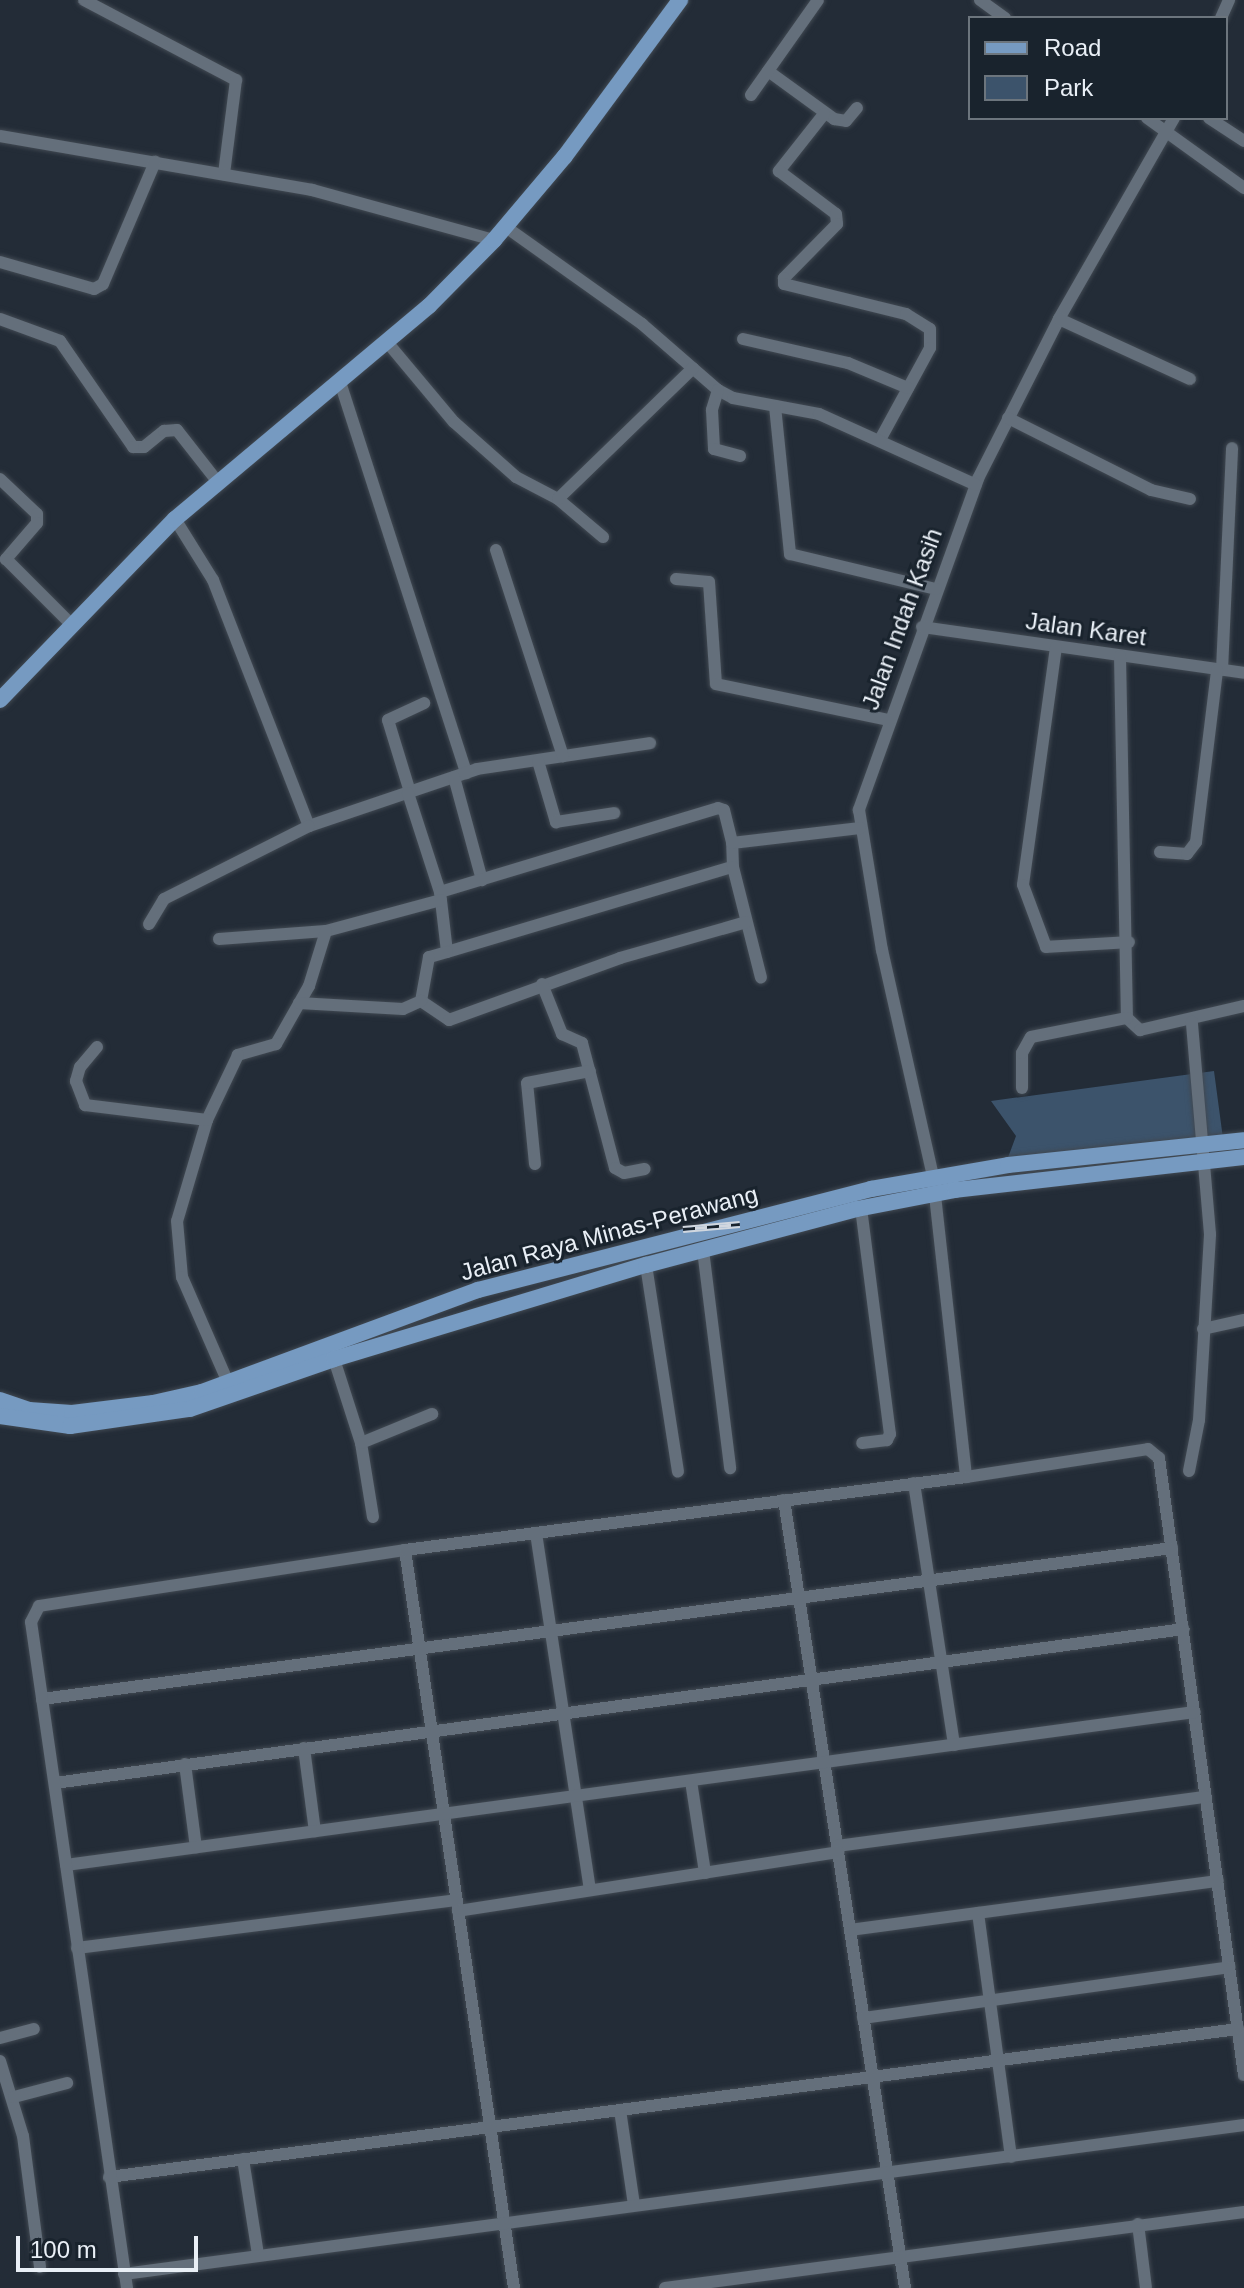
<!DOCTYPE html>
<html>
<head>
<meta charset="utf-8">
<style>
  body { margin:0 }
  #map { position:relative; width:1244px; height:2288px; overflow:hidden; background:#232c37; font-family:Helvetica,sans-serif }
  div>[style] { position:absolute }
  .green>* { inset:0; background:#3c536b }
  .roads { filter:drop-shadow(0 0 2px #414952) drop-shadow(0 0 2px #414952) }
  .minor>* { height:12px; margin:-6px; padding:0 6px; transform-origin:6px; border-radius:6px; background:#646f7b }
  .major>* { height:16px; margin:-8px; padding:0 8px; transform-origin:8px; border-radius:8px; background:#769ac1 }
  .rail>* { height:7px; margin-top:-3.5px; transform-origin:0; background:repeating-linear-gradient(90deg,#19232d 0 12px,#d1d7df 0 24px); box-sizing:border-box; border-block:2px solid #d1d7df }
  span { translate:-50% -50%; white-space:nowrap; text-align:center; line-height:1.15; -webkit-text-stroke:6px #19232d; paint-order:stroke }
  .street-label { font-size:24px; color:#e9eff6 }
  .legend { position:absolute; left:968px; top:16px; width:260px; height:104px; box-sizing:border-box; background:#19232d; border:2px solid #6c757d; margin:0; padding:10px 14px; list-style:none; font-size:24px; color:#e9eff6 }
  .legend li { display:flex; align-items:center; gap:16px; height:40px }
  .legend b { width:40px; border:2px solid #6c757d }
  .scale { position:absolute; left:16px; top:2236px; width:182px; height:36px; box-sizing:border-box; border:4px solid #e9eff6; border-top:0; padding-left:10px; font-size:24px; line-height:28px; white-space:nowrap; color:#e9eff6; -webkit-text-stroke:6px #19232d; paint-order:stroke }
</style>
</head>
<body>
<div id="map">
  <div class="green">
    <i style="clip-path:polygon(1214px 1071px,1224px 1146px,1003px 1171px,1016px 1136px,991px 1101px)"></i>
  </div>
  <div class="roads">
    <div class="minor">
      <i style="left:84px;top:0;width:172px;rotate:27.8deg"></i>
      <i style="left:236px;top:80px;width:95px;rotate:97.3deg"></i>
      <i style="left:980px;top:0;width:31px;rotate:36deg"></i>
      <i style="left:1221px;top:18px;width:20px;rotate:-66deg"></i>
      <i style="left:768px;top:71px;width:82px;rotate:36deg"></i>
      <i style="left:834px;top:119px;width:12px;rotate:9deg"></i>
      <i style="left:846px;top:121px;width:17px;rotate:-50deg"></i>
      <i style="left:751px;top:95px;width:116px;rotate:-54.8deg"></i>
      <i style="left:824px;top:114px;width:73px;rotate:128.3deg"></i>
      <i style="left:779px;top:171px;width:71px;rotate:37deg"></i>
      <i style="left:836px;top:214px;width:10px;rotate:84deg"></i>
      <i style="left:837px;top:224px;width:76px;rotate:134.5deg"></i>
      <i style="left:784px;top:278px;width:6px;rotate:90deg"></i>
      <i style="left:784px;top:284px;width:126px;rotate:13.8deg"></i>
      <i style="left:906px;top:314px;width:28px;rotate:32deg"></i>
      <i style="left:930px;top:329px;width:19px;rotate:90deg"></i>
      <i style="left:930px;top:348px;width:102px;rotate:118.6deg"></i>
      <i style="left:1147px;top:118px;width:120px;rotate:35.8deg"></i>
      <i style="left:1174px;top:118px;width:232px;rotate:119.8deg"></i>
      <i style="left:1059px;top:319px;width:179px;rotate:116.9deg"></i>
      <i style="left:978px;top:479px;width:352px;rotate:109.8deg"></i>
      <i style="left:859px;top:810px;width:142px;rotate:80.7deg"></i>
      <i style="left:882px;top:950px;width:233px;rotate:77.3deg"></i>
      <i style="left:933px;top:1177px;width:302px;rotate:83.7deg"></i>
      <i style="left:966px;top:1477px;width:184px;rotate:-8.7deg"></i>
      <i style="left:1148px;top:1449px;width:14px;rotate:39deg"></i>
      <i style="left:1159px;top:1458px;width:623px;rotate:82.16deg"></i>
      <i style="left:1209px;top:118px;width:42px;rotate:33.3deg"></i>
      <i style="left:0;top:136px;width:317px;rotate:9.8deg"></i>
      <i style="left:312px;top:190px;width:189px;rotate:15.4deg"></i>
      <i style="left:506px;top:227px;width:167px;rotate:35.5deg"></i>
      <i style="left:642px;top:324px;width:101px;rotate:41deg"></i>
      <i style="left:718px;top:390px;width:17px;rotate:28deg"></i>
      <i style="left:733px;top:398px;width:87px;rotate:10.5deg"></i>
      <i style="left:819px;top:414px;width:172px;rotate:24.3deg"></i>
      <i style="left:0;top:262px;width:98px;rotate:16deg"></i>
      <i style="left:94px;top:289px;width:10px;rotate:-29deg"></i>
      <i style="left:103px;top:284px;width:133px;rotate:-66.9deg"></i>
      <i style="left:0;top:319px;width:64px;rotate:20.1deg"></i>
      <i style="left:60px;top:341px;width:129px;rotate:55.4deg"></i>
      <i style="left:133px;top:447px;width:11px"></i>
      <i style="left:144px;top:447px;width:26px;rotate:-39deg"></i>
      <i style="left:164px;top:431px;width:13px;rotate:-4deg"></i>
      <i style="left:177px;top:430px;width:65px;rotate:51.9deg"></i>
      <i style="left:1059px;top:319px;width:144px;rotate:24.6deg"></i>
      <i style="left:743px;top:339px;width:108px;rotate:12.9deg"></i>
      <i style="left:848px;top:363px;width:65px;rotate:22.6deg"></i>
      <i style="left:387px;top:342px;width:104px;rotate:50.1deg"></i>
      <i style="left:454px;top:422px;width:83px;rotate:41.6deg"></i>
      <i style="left:516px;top:477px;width:47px;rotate:27.6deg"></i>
      <i style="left:558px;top:499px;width:59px;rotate:40.2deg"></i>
      <i style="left:340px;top:382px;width:411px;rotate:72.1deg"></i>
      <i style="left:718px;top:390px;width:21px;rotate:107deg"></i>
      <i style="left:712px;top:410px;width:39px;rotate:87deg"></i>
      <i style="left:714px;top:449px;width:27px;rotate:15deg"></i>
      <i style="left:775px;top:406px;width:149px;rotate:84.2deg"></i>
      <i style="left:790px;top:554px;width:150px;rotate:13.5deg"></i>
      <i style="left:1008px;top:418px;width:160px;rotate:26.7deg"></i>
      <i style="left:1151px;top:490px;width:40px;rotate:13deg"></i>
      <i style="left:0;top:479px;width:51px;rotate:43.4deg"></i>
      <i style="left:37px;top:514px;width:9px;rotate:90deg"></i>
      <i style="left:37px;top:523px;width:48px;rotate:130.7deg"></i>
      <i style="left:6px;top:559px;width:95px;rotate:45deg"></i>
      <i style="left:558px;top:499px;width:188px;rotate:-44.1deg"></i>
      <i style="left:175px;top:519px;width:72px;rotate:58.1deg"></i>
      <i style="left:213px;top:580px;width:264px;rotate:68.7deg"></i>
      <i style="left:309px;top:826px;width:177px;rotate:-18.7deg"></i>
      <i style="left:477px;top:769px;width:175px;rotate:-8.5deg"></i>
      <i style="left:496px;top:550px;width:217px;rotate:72deg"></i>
      <i style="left:676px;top:579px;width:33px;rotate:5deg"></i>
      <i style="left:709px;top:582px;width:102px;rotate:86.1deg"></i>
      <i style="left:716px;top:684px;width:177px;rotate:11.8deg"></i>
      <i style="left:922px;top:627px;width:325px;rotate:8.1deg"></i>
      <i style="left:1056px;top:647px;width:240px;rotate:97.9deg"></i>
      <i style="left:1023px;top:885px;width:66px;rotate:69.6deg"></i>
      <i style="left:1046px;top:947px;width:83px;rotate:-3.4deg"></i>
      <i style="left:1120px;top:656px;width:362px;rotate:88.9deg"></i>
      <i style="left:1127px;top:1018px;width:18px;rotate:43deg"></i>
      <i style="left:1140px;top:1030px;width:107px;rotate:-13deg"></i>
      <i style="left:1222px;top:670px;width:222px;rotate:-87.4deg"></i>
      <i style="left:538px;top:761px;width:64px;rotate:73.6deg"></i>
      <i style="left:556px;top:822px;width:59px;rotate:-8.8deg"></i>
      <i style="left:454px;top:777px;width:107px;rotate:74.8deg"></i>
      <i style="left:410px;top:792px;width:75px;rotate:-107deg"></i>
      <i style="left:388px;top:720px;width:40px;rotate:-25deg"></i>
      <i style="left:408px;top:793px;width:104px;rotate:72.1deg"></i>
      <i style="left:440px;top:892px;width:60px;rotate:83.3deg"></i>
      <i style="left:447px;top:952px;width:298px;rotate:-16.6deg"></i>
      <i style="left:733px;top:867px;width:24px;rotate:-92deg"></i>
      <i style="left:732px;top:843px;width:129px;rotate:-6.7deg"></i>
      <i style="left:1160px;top:852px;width:27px;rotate:4deg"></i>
      <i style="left:1187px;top:854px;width:15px;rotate:-53deg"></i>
      <i style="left:1196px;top:842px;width:173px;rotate:-83deg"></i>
      <i style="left:733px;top:867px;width:114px;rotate:75.8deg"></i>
      <i style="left:440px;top:892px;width:290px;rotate:-16.8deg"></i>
      <i style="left:718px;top:808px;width:6px;rotate:18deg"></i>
      <i style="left:724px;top:810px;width:34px;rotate:76deg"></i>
      <i style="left:149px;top:924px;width:29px;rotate:-59deg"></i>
      <i style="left:164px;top:899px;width:162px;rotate:-26.7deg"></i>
      <i style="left:326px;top:931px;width:119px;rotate:-15.1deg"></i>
      <i style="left:219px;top:939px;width:107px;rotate:-4.3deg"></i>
      <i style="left:326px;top:931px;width:58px;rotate:107.2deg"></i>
      <i style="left:309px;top:986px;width:67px;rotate:119.6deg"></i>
      <i style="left:276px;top:1044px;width:40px;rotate:164deg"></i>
      <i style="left:238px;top:1055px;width:72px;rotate:115.5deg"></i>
      <i style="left:207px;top:1120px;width:105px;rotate:106.5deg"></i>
      <i style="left:177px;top:1221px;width:56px;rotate:84.9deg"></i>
      <i style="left:182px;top:1277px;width:122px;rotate:66.4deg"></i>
      <i style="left:447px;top:952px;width:19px;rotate:164deg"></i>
      <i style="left:429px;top:957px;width:45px;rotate:100.3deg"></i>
      <i style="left:421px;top:1001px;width:34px;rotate:34deg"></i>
      <i style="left:449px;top:1020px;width:182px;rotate:-19.9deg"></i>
      <i style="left:620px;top:958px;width:131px;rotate:-15.9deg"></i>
      <i style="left:542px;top:984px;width:54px;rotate:68.2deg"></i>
      <i style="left:562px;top:1034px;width:22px;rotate:24deg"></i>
      <i style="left:582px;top:1043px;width:129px;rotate:75.2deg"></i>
      <i style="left:615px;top:1168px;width:10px;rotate:29deg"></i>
      <i style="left:624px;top:1173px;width:21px;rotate:-11deg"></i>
      <i style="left:299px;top:1003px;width:104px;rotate:3.3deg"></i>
      <i style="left:403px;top:1009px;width:20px;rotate:-24deg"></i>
      <i style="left:97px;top:1047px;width:26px;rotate:130deg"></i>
      <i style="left:80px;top:1067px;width:15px;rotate:106deg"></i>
      <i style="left:76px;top:1081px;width:26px;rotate:69deg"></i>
      <i style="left:85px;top:1105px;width:123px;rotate:7deg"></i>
      <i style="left:1022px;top:1088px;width:35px;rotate:-90deg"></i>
      <i style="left:1022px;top:1053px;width:18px;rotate:-61deg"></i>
      <i style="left:1031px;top:1037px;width:98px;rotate:-11.2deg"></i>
      <i style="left:535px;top:1164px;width:81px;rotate:-95.6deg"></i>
      <i style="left:527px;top:1083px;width:64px;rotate:-10.8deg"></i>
      <i style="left:861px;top:1208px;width:228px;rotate:82.7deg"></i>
      <i style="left:890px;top:1434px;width:7px;rotate:117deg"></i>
      <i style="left:887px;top:1440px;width:25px;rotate:173deg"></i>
      <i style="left:703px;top:1250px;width:220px;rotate:82.9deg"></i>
      <i style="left:646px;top:1265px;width:209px;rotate:81.2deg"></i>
      <i style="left:1203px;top:1329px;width:42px;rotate:-12.4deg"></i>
      <i style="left:334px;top:1359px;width:88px;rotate:72.2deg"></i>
      <i style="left:361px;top:1443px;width:75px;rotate:80.8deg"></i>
      <i style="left:361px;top:1443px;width:77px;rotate:-22.2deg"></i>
      <i style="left:1189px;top:1471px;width:52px;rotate:-78.9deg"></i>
      <i style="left:1199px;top:1420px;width:186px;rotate:-86.6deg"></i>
      <i style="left:1210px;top:1234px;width:213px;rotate:-94.9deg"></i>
      <i style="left:914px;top:1483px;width:265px;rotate:81.3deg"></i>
      <i style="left:784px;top:1500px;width:797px;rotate:81.27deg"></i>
      <i style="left:536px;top:1533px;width:361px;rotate:81.4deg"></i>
      <i style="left:405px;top:1550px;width:746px;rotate:81.6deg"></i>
      <i style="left:42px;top:1699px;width:1140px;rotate:-7.61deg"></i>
      <i style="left:304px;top:1748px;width:84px;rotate:82.5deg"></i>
      <i style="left:185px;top:1764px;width:84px;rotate:82.5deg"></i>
      <i style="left:691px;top:1781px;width:93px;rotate:81.3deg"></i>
      <i style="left:55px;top:1783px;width:1139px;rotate:-7.77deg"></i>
      <i style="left:837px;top:1846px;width:372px;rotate:-7.6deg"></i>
      <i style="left:66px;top:1865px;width:1139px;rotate:-7.72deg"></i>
      <i style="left:458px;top:1911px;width:385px;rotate:-8.8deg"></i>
      <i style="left:978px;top:1913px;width:246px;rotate:82.3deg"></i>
      <i style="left:850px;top:1930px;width:371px;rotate:-7.6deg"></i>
      <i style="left:77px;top:1948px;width:382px;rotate:-7.2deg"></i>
      <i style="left:863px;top:2018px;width:370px;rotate:-7.9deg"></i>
      <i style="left:0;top:2038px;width:35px;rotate:-15deg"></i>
      <i style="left:0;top:2061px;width:78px;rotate:73deg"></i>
      <i style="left:23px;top:2136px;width:132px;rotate:82.6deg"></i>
      <i style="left:14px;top:2097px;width:55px;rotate:-14.8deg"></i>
      <i style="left:620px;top:2110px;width:96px;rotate:81.6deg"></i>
      <i style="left:243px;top:2159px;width:97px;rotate:81.1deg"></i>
      <i style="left:109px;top:2177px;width:1139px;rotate:-7.47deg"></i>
      <i style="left:1138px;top:2224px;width:64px;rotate:82.9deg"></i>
      <i style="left:124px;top:2274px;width:1130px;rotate:-7.58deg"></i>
      <i style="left:127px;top:2288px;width:673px;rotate:-98.2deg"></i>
      <i style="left:31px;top:1622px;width:18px;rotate:-63deg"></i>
      <i style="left:39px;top:1606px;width:370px;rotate:-8.7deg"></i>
      <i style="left:405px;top:1550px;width:566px;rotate:-7.41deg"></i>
      <i style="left:665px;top:2288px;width:584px;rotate:-7.48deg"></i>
    </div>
    <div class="major">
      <i style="left:0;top:700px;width:252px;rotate:-46deg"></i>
      <i style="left:175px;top:519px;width:331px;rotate:-40deg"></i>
      <i style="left:429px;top:306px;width:93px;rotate:-45.4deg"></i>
      <i style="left:494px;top:240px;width:110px;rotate:-49.8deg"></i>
      <i style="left:565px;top:156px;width:194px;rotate:-53.6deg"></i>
      <i style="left:0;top:1400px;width:31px;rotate:19deg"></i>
      <i style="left:29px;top:1410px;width:43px;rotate:4deg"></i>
      <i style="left:72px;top:1413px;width:82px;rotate:-7deg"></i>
      <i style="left:153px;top:1403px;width:50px;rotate:-12.7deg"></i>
      <i style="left:202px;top:1392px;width:294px;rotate:-20.3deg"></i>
      <i style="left:478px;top:1290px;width:406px;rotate:-14.4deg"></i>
      <i style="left:871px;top:1189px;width:139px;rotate:-9.9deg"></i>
      <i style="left:1008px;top:1165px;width:237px;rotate:-6deg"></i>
      <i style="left:0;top:1416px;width:71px;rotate:8.1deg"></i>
      <i style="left:70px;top:1426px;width:121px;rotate:-8.1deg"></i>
      <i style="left:190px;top:1409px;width:152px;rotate:-19.1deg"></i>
      <i style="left:334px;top:1359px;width:326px;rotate:-16.8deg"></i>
      <i style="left:646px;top:1265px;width:218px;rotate:-14.9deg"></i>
      <i style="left:857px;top:1209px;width:100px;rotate:-11deg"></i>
      <i style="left:955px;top:1190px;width:291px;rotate:-6.5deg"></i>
    </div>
  </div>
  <div class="rail">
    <i style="left:683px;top:1229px;width:57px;rotate:-5deg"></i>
  </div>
  <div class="street-label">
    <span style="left:902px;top:619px;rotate:-70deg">Jalan Indah Kasih</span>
    <span style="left:1086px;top:629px;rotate:8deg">Jalan Karet</span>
    <span style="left:609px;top:1233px;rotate:-15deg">Jalan Raya Minas-Perawang</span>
  </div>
  <ul class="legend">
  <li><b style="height:10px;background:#769ac1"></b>Road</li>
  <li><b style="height:22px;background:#3c536b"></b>Park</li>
  </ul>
  <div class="scale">100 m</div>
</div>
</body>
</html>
